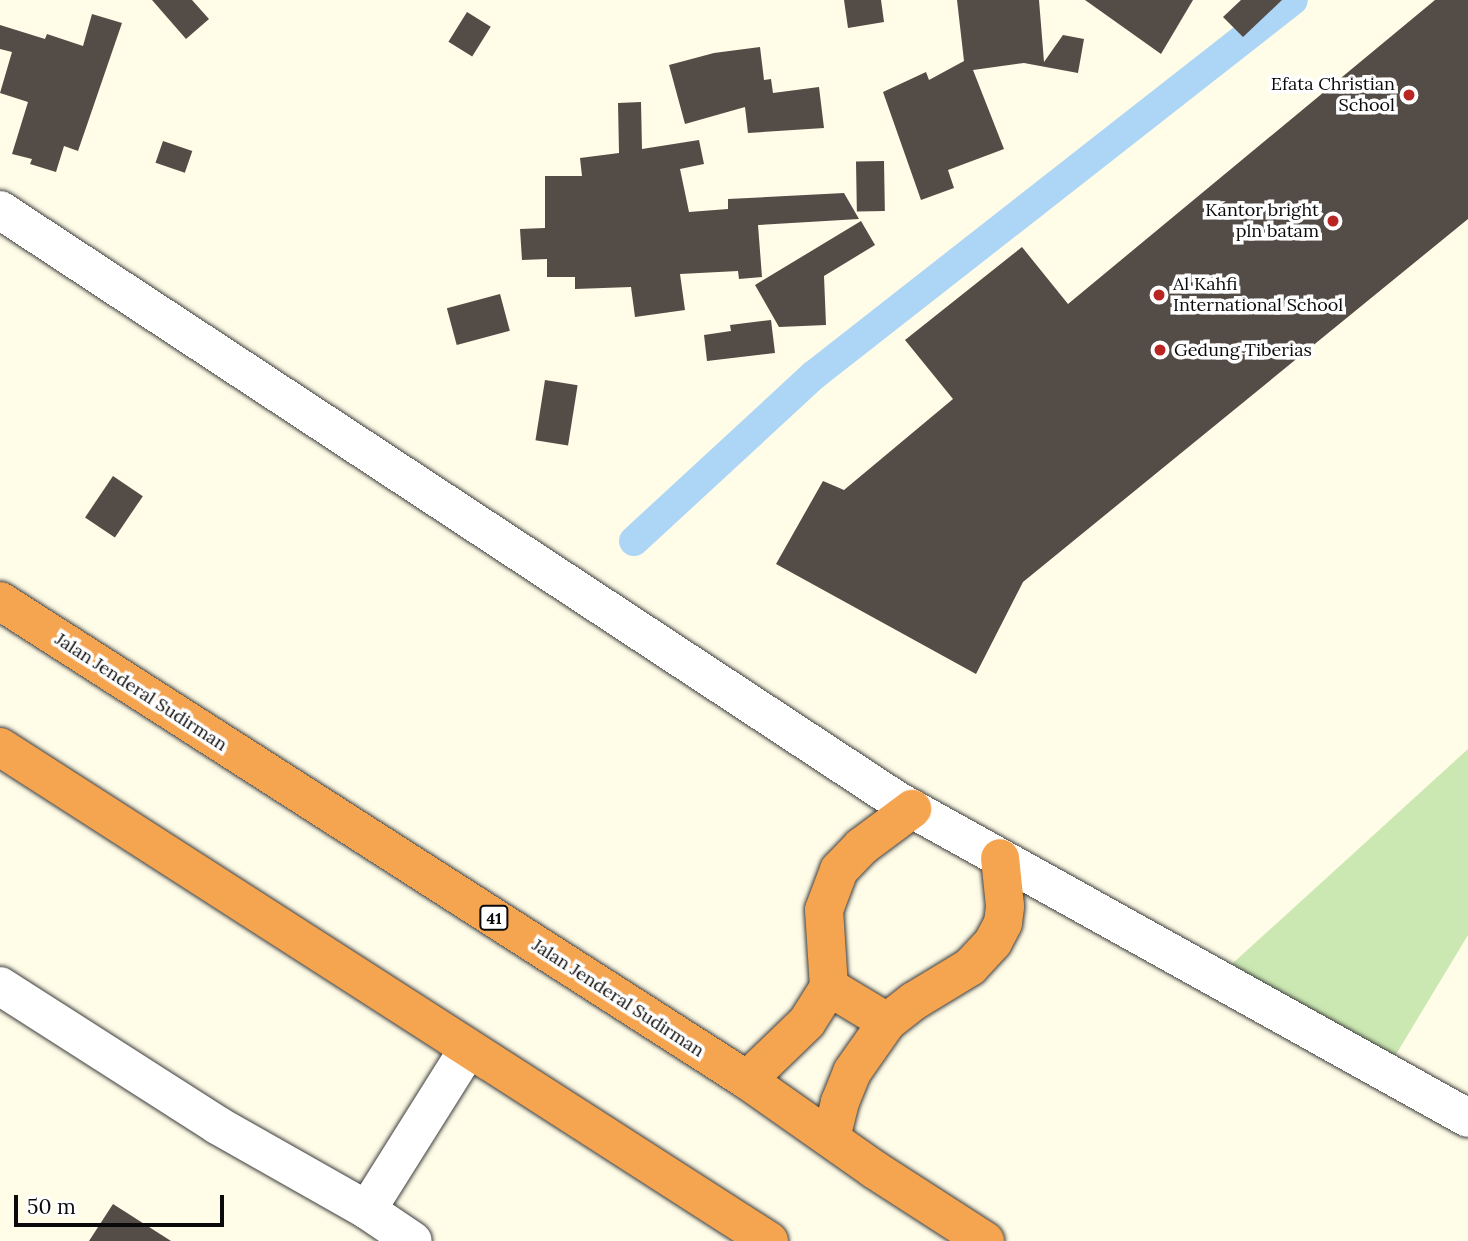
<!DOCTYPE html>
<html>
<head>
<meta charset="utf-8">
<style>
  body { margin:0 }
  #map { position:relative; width:1468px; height:1241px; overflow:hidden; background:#fffce7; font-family:Lora,serif }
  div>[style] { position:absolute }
  .green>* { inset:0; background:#cbe8b2 }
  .canal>* { height:30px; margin:-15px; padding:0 15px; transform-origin:15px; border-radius:15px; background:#add6f6 }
  .building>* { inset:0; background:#534c47; transform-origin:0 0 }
  .roads { filter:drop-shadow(0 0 2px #3d3d3d) drop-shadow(0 0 2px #3d3d3d) }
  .minor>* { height:38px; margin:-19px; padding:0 19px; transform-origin:19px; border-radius:19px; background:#fff }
  .highway>* { height:38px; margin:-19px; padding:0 19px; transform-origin:19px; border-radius:19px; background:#f5a450 }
  .dots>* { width:19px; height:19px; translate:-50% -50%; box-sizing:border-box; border:4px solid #fff; border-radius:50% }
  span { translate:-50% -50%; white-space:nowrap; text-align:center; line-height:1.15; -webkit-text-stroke:7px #fff; paint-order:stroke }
  .shield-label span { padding:2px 5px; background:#fff; border:2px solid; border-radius:5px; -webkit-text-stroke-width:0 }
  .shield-label { font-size:16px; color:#0a0a0a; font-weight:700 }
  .poi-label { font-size:18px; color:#0a0a0a }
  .right { translate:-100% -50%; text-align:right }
  .left { translate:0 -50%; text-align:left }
  .street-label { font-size:18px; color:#0a0a0a }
  .scale { position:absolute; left:14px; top:1195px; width:210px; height:32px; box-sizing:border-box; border:4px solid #0a0a0a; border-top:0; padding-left:9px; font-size:21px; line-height:24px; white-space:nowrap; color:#0a0a0a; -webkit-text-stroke:5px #fff; paint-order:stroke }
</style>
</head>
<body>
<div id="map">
  <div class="green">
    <i style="clip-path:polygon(1468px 749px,1468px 935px,1392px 1061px,1232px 964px)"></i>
  </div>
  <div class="canal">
    <i style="left:634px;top:541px;width:245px;rotate:-42.7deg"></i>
    <i style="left:814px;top:375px;width:608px;rotate:-38.06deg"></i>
  </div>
  <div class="building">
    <i style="clip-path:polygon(152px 0,192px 0,209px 19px,186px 39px)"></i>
    <i style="clip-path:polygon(844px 0,881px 0,884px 22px,848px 28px)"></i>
    <i style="clip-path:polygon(957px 0,1039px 0,1044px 62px,1063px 35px,1084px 39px,1078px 73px,1024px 63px,973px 70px,1004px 149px,948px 170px,954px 188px,921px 200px,883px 92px,926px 72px,929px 80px,964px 61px)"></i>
    <i style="clip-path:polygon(1085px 0,1193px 0,1161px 54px)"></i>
    <i style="clip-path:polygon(1241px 0,1282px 0,1243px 37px,1223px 17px)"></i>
    <i style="clip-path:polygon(1435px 0,1468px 0,1468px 219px,1023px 582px,976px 674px,776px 564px,823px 481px,844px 490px,953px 399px,905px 340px,1022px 247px,1068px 304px)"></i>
    <i style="left:467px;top:12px;width:28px;height:35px;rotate:32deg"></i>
    <i style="clip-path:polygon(92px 14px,122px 23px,78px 151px,64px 146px,56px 172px,30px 164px,32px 159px,12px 154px,28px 102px,0 93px,12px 52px,0 49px,0 25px,45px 39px,47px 34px,83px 46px)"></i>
    <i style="clip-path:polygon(760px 47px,764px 80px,771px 79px,773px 93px,819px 87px,824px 128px,748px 133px,745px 107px,685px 124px,669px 65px,714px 53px)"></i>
    <i style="clip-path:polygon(641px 102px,642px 149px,699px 140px,704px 164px,680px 169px,689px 212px,728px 209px,728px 199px,844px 193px,859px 219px,758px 225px,762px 277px,739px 279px,738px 271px,680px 274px,685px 310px,635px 317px,631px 287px,575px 289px,575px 277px,547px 277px,547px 259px,522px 260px,520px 229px,545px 228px,545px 176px,582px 176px,580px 158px,619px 153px,618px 103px)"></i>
    <i style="left:163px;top:141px;width:31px;height:23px;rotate:19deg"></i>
    <i style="left:884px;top:161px;width:50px;height:28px;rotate:89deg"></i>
    <i style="clip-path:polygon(861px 221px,875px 245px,824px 276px,826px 325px,779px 327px,755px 285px)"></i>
    <i style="left:500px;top:294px;width:38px;height:55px;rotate:75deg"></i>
    <i style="clip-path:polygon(771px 320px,775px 353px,707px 361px,704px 335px,731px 331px,730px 325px)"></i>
    <i style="left:545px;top:380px;width:33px;height:61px;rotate:9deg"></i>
    <i style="left:113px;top:476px;width:36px;height:50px;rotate:34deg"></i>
    <i style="clip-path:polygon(113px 1204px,171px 1241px,89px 1241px)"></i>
  </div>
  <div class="roads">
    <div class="minor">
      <i style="left:0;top:210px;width:1073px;rotate:33.36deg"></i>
      <i style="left:896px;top:800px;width:654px;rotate:29.07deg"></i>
      <i style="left:0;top:986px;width:258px;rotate:32.6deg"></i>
      <i style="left:217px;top:1125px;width:172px;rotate:29.5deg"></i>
      <i style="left:367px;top:1210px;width:55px;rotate:34deg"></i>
      <i style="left:367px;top:1210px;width:190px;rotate:-57.9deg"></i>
    </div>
    <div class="highway">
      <i style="left:0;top:601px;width:887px;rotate:32.67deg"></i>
      <i style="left:747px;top:1080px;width:156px;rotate:35.1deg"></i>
      <i style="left:875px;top:1170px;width:131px;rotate:32.8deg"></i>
      <i style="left:0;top:747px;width:914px;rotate:32.72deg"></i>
      <i style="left:829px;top:987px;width:68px;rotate:31.1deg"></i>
      <i style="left:747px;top:1080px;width:83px;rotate:-44deg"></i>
      <i style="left:807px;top:1022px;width:41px;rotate:-57.8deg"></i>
      <i style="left:829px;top:987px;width:77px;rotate:-93.7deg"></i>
      <i style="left:824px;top:910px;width:43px;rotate:-69.4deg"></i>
      <i style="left:839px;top:870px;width:32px;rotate:-46deg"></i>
      <i style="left:861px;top:847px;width:64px;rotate:-36.7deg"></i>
      <i style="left:831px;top:1138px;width:37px;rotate:-76deg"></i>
      <i style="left:840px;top:1102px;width:32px;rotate:-68deg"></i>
      <i style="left:852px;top:1072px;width:61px;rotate:-55deg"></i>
      <i style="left:887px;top:1022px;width:34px;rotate:-38deg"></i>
      <i style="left:914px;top:1001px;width:66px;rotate:-31.3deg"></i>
      <i style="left:970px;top:967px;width:34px;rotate:-47deg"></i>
      <i style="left:993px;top:942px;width:21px;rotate:-62deg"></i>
      <i style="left:1003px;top:923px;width:17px;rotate:-83deg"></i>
      <i style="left:1005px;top:906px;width:48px;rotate:-95.9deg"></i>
    </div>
  </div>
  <div class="dots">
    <i style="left:1409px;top:95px;background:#b92523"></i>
    <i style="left:1333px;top:221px;background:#b92523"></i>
    <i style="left:1159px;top:295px;background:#b92523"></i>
    <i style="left:1160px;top:350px;background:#b92523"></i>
  </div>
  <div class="shield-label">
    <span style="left:494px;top:918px">41</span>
  </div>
  <div class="poi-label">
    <span class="right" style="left:1395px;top:95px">Efata Christian<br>School</span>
    <span class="right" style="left:1319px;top:221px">Kantor bright<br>pln batam</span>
    <span class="left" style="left:1173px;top:295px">Al Kahfi<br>International School</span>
    <span class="left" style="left:1174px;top:350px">Gedung Tiberias</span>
  </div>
  <div class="street-label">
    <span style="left:141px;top:692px;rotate:33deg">Jalan Jenderal Sudirman</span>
    <span style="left:618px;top:998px;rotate:33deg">Jalan Jenderal Sudirman</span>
  </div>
  <div class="scale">50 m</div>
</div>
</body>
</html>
